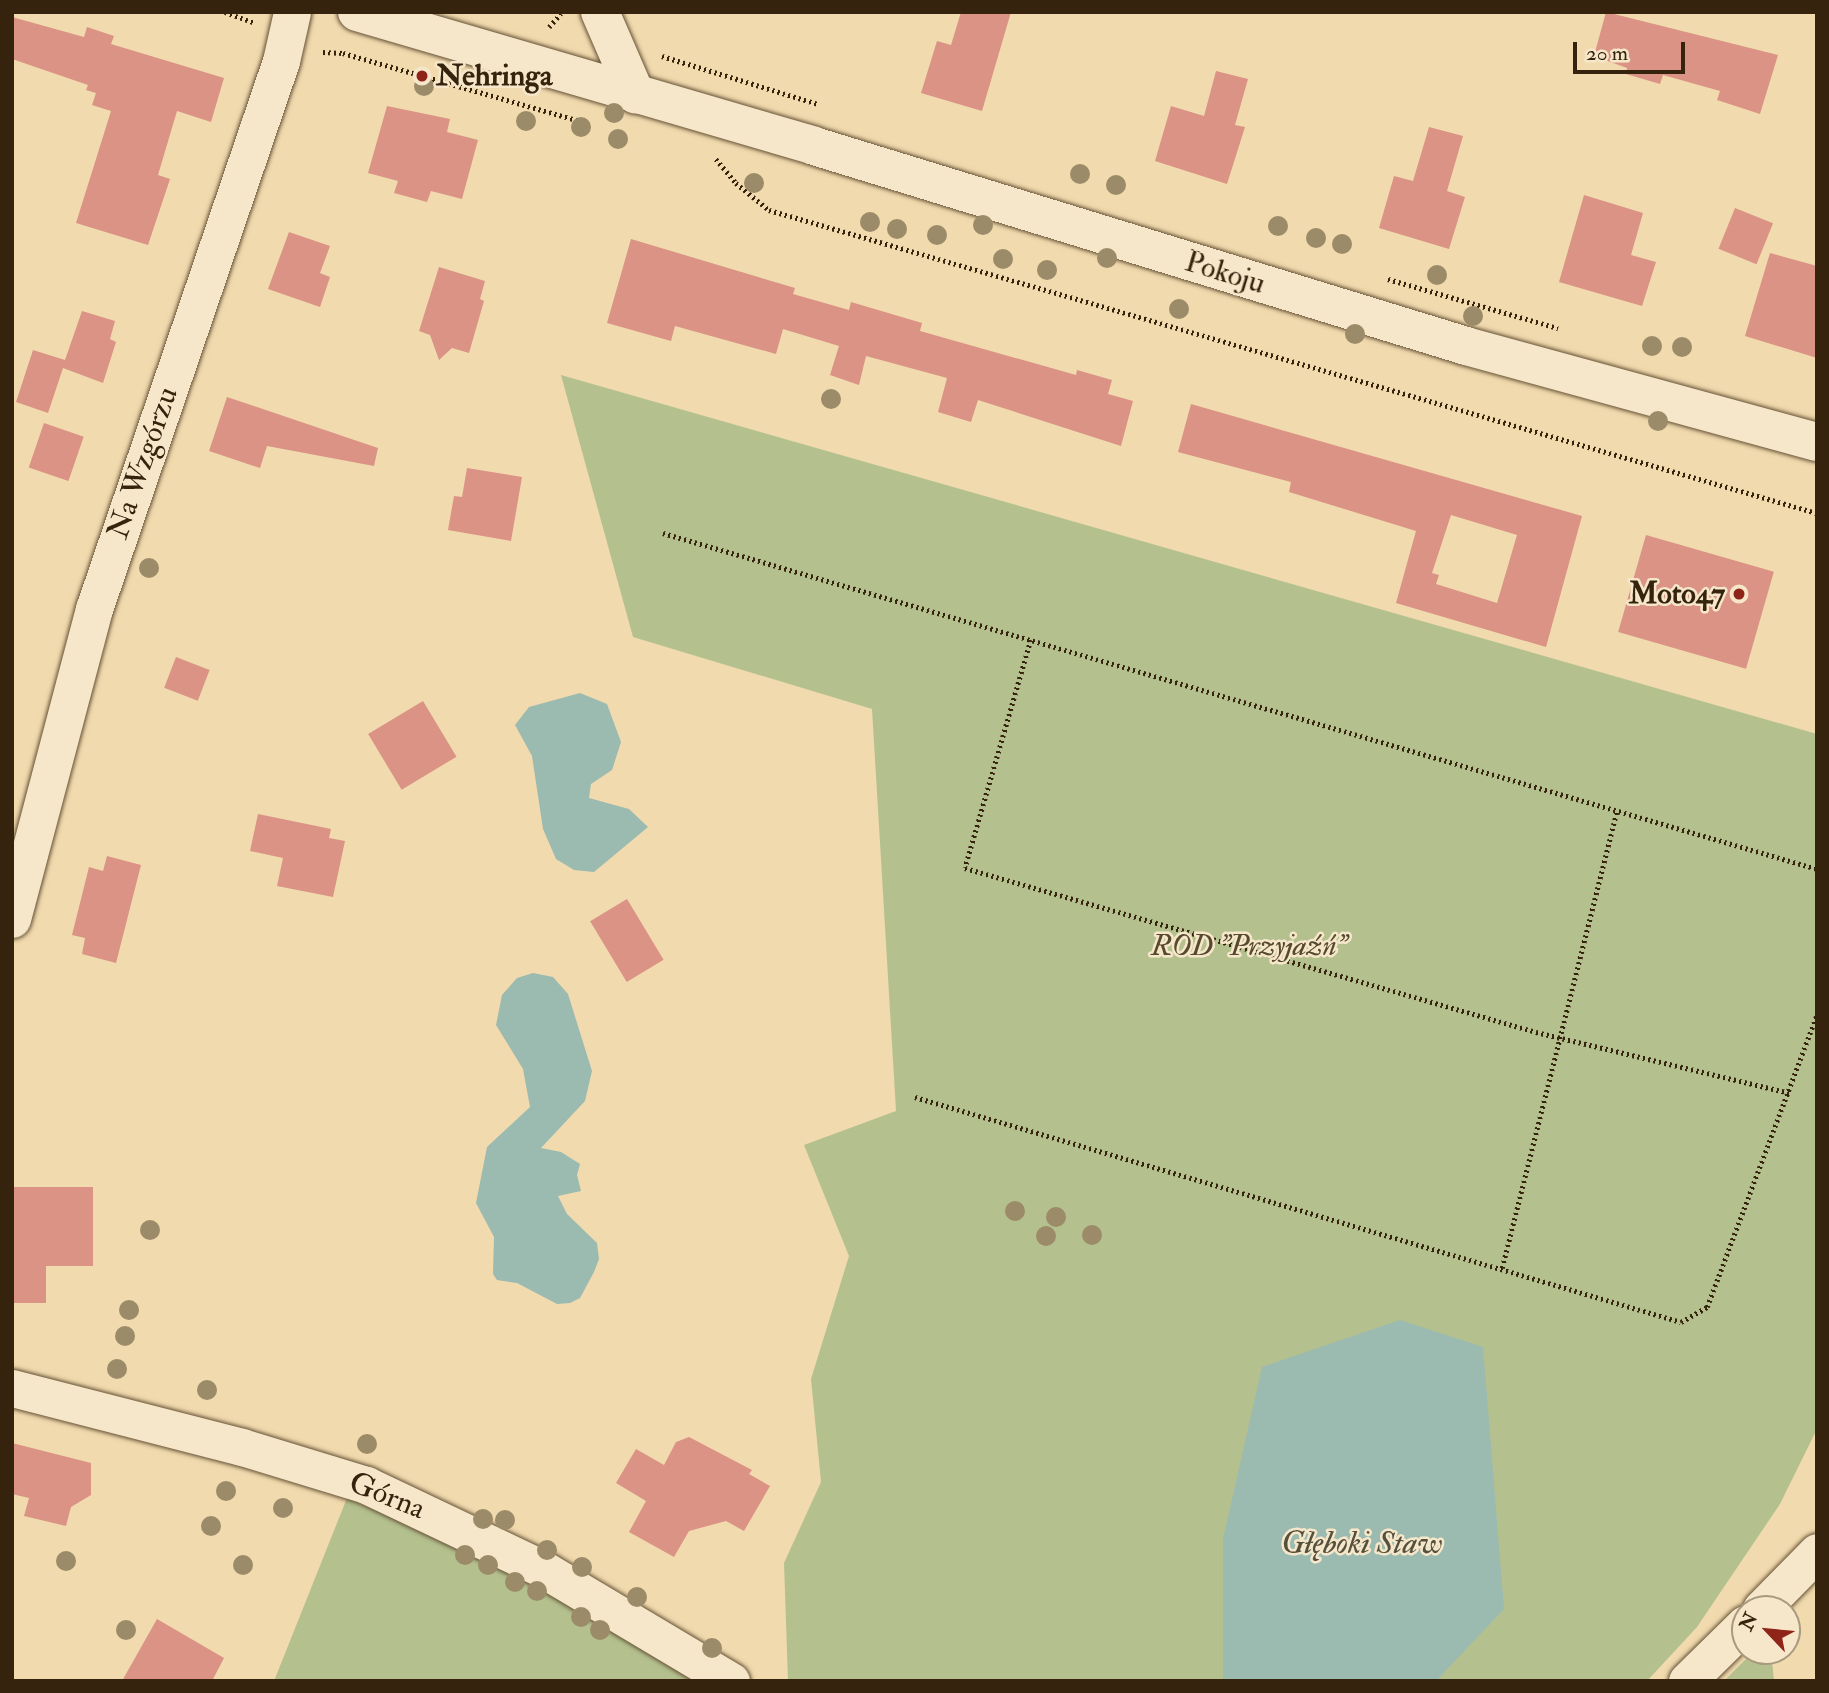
<!DOCTYPE html>
<html>
<head>
<meta charset="utf-8">
<style>
  body { margin:0 }
  #map { position:relative; width:1829px; height:1693px; overflow:hidden; background:#f1daae; font-family:"IM FELL Double Pica",serif }
  div>[style] { position:absolute }
  .green>* { inset:0; background:#b4c18f }
  .water>* { inset:0; background:#9bbab0 }
  .building>* { inset:0; background:#da9385; transform-origin:0 0 }
  .path>* { height:4.5px; margin-top:-2.25px; transform-origin:0; background:repeating-linear-gradient(90deg,#36230d 0 2px,transparent 0 5.5px) }
  .roads { filter:drop-shadow(0 0 2px #655135) drop-shadow(0 0 2px #655135) }
  .minor>* { height:37px; margin:-18.5px; padding:0 18.5px; transform-origin:18.5px; border-radius:18.5px; background:#f6e7ca }
  .tertiary>* { height:38px; margin:-19px; padding:0 19px; transform-origin:19px; border-radius:19px; background:#f6e7ca }
  .trees>* { width:20px; height:20px; margin:-10px; border-radius:50%; background:#9c8b68 }
  .dots>* { width:19px; height:19px; translate:-50% -50%; box-sizing:border-box; border:4px solid #f6e7ca; border-radius:50% }
  span { translate:-50% -50%; white-space:nowrap; text-align:center; line-height:1.15; -webkit-text-stroke:5px #f6e7ca; paint-order:stroke }
  .poi-label { font-size:30px; color:#36230d; font-weight:700 }
  .left { translate:0 -50%; text-align:left }
  .right { translate:-100% -50%; text-align:right }
  .street-label { font-size:30px; color:#36230d }
  .park-label { font-size:30px; color:#564a2e; font-style:italic }
  .water-label { font-size:32px; color:#54503e; font-style:italic }
  .frame { position:absolute; inset:0; border:14px solid #36230d; pointer-events:none }
  .north { position:absolute; left:1731px; top:1595px; width:70px; height:70px; box-sizing:border-box; background:#f6e7ca; border:2px solid #a9997e; border-radius:50%; rotate:296deg; font-size:19px; font-weight:700; line-height:28px; text-align:center; color:#36230d }
  .north::after { content:''; display:block; margin:auto; width:24px; height:32px; background:#8f2418; clip-path:polygon(50% 0,100% 100%,50% 72%,0 100%) }
  .scale { position:absolute; left:1573px; top:42px; width:112px; height:32px; box-sizing:border-box; border:4px solid #36230d; border-top:0; padding-left:9px; font-size:21px; line-height:24px; white-space:nowrap; color:#36230d; -webkit-text-stroke:5px #f6e7ca; paint-order:stroke }
</style>
</head>
<body>
<div id="map">
  <div class="green">
    <i style="clip-path:polygon(561px 375px,1817px 734px,1817px 1429px,1780px 1504px,1697px 1627px,1647px 1681px,788px 1681px,784px 1563px,821px 1482px,811px 1379px,849px 1256px,804px 1145px,896px 1111px,872px 709px,633px 637px)"></i>
    <i style="clip-path:polygon(347px 1498px,493px 1561px,698px 1681px,274px 1681px)"></i>
    <i style="clip-path:polygon(1754px 1651px,1771px 1651px,1774px 1681px,1724px 1681px)"></i>
  </div>
  <div class="water">
    <i style="clip-path:polygon(580px 693px,607px 704px,621px 742px,612px 770px,591px 784px,589px 798px,629px 809px,648px 827px,594px 872px,574px 870px,556px 859px,543px 829px,532px 756px,515px 725px,529px 707px)"></i>
    <i style="clip-path:polygon(533px 973px,553px 977px,568px 994px,592px 1071px,585px 1101px,541px 1148px,561px 1152px,580px 1164px,577px 1175px,581px 1191px,558px 1196px,567px 1214px,597px 1243px,599px 1259px,594px 1272px,580px 1298px,570px 1303px,557px 1304px,517px 1283px,497px 1280px,493px 1274px,494px 1237px,476px 1203px,487px 1147px,530px 1107px,523px 1069px,496px 1025px,502px 995px,517px 978px)"></i>
    <i style="clip-path:polygon(1400px 1320px,1483px 1347px,1504px 1609px,1436px 1681px,1223px 1681px,1223px 1539px,1262px 1367px)"></i>
  </div>
  <div class="building">
    <i style="clip-path:polygon(961px 12px,1011px 12px,982px 111px,921px 93px,937px 41px,951px 45px)"></i>
    <i style="clip-path:polygon(1606px 12px,1778px 55px,1760px 114px,1717px 100px,1720px 91px,1663px 75px,1660px 84px,1626px 74px,1627px 68px,1594px 56px)"></i>
    <i style="clip-path:polygon(12px 17px,84px 37px,87px 27px,114px 36px,111px 44px,224px 78px,211px 122px,177px 111px,158px 175px,170px 179px,148px 245px,76px 223px,111px 111px,92px 105px,96px 93px,86px 90px,88px 85px,12px 59px)"></i>
    <i style="clip-path:polygon(1216px 71px,1248px 79px,1235px 125px,1245px 127px,1227px 184px,1155px 161px,1171px 106px,1204px 116px)"></i>
    <i style="clip-path:polygon(387px 106px,450px 119px,447px 132px,478px 140px,462px 199px,431px 191px,427px 202px,394px 193px,398px 181px,368px 173px)"></i>
    <i style="clip-path:polygon(1429px 127px,1463px 136px,1447px 191px,1465px 197px,1449px 249px,1379px 228px,1394px 176px,1413px 181px)"></i>
    <i style="clip-path:polygon(1584px 195px,1643px 213px,1631px 255px,1656px 262px,1642px 306px,1559px 282px)"></i>
    <i style="left:1735px;top:208px;width:41px;height:44px;rotate:22deg"></i>
    <i style="clip-path:polygon(289px 232px,330px 246px,320px 273px,330px 277px,320px 307px,268px 289px)"></i>
    <i style="clip-path:polygon(631px 239px,795px 288px,793px 294px,849px 310px,851px 302px,922px 323px,920px 331px,1076px 375px,1077px 370px,1112px 380px,1108px 394px,1133px 401px,1121px 446px,978px 400px,971px 422px,938px 412px,947px 378px,866px 356px,859px 385px,830px 375px,839px 346px,783px 329px,776px 354px,675px 326px,671px 341px,607px 323px)"></i>
    <i style="clip-path:polygon(1770px 253px,1817px 266px,1817px 358px,1745px 336px)"></i>
    <i style="clip-path:polygon(439px 267px,485px 281px,480px 299px,484px 301px,469px 353px,452px 348px,439px 360px,430px 335px,419px 331px)"></i>
    <i style="clip-path:polygon(82px 311px,115px 321px,110px 339px,116px 342px,103px 383px,63px 368px,48px 413px,16px 402px,33px 350px,65px 360px)"></i>
    <i style="clip-path:polygon(227px 397px,378px 448px,374px 466px,267px 446px,260px 468px,209px 451px)"></i>
    <i style="clip-path:polygon(evenodd,1191px 404px,1582px 516px,1546px 647px,1396px 603px,1416px 531px,1289px 492px,1291px 482px,1178px 452px,1191px 404px,1451px 515px,1517px 535px,1497px 603px,1436px 584px,1439px 575px,1432px 573px,1451px 515px)"></i>
    <i style="left:44px;top:423px;width:42px;height:47px;rotate:19deg"></i>
    <i style="clip-path:polygon(467px 468px,522px 477px,511px 541px,448px 530px,454px 496px,462px 497px)"></i>
    <i style="left:1646px;top:535px;width:133px;height:101px;rotate:16deg"></i>
    <i style="left:176px;top:657px;width:36px;height:33px;rotate:21deg"></i>
    <i style="left:423px;top:701px;width:65px;height:64px;rotate:59deg"></i>
    <i style="clip-path:polygon(258px 814px,331px 829px,329px 838px,345px 841px,333px 897px,277px 886px,283px 858px,250px 851px)"></i>
    <i style="clip-path:polygon(107px 856px,141px 865px,116px 963px,82px 954px,85px 938px,72px 935px,89px 867px,103px 871px)"></i>
    <i style="left:627px;top:899px;width:71px;height:43px;rotate:59deg"></i>
    <i style="clip-path:polygon(12px 1187px,93px 1187px,93px 1266px,46px 1266px,46px 1303px,12px 1303px)"></i>
    <i style="clip-path:polygon(689px 1437px,752px 1470px,749px 1474px,770px 1486px,744px 1531px,726px 1521px,689px 1531px,674px 1557px,629px 1532px,646px 1501px,616px 1483px,636px 1449px,664px 1465px,676px 1442px)"></i>
    <i style="clip-path:polygon(12px 1443px,91px 1463px,91px 1495px,71px 1507px,66px 1526px,24px 1516px,29px 1498px,12px 1494px)"></i>
    <i style="clip-path:polygon(157px 1619px,224px 1658px,212px 1681px,122px 1681px)"></i>
  </div>
  <div class="path">
    <i style="left:225px;top:12px;width:30px;rotate:20deg"></i>
    <i style="left:549px;top:27px;width:18px;rotate:-49deg"></i>
    <i style="left:323px;top:52px;width:20px;rotate:3deg"></i>
    <i style="left:343px;top:53px;width:247px;rotate:16deg"></i>
    <i style="left:662px;top:56px;width:163px;rotate:17.1deg"></i>
    <i style="left:716px;top:159px;width:31px;rotate:50deg"></i>
    <i style="left:736px;top:183px;width:43px;rotate:39.3deg"></i>
    <i style="left:769px;top:210px;width:1091px;rotate:16.13deg"></i>
    <i style="left:1388px;top:279px;width:177px;rotate:16.1deg"></i>
    <i style="left:663px;top:533px;width:1202px;rotate:16.23deg"></i>
    <i style="left:1031px;top:640px;width:237px;rotate:106.1deg"></i>
    <i style="left:965px;top:868px;width:594px;rotate:16.02deg"></i>
    <i style="left:1536px;top:1032px;width:261px;rotate:13.5deg"></i>
    <i style="left:915px;top:1097px;width:798px;rotate:16.37deg"></i>
    <i style="left:1681px;top:1322px;width:30px;rotate:-30deg"></i>
    <i style="left:1707px;top:1307px;width:313px;rotate:-69.4deg"></i>
    <i style="left:1502px;top:1268px;width:471px;rotate:-75.9deg"></i>
  </div>
  <div class="roads">
    <div class="minor">
      <i style="left:12px;top:919px;width:321px;rotate:-75.2deg"></i>
      <i style="left:94px;top:609px;width:579px;rotate:-71.16deg"></i>
      <i style="left:281px;top:61px;width:50px;rotate:-77.3deg"></i>
      <i style="left:12px;top:1388px;width:237px;rotate:14.4deg"></i>
      <i style="left:242px;top:1447px;width:130px;rotate:17deg"></i>
      <i style="left:366px;top:1485px;width:196px;rotate:25.4deg"></i>
      <i style="left:543px;top:1569px;width:219px;rotate:30.8deg"></i>
      <i style="left:1761px;top:1609px;width:80px;rotate:-45.5deg"></i>
      <i style="left:1687px;top:1681px;width:81px;rotate:-44.5deg"></i>
    </div>
    <div class="tertiary">
      <i style="left:357px;top:12px;width:476px;rotate:16.3deg"></i>
      <i style="left:814px;top:146px;width:682px;rotate:17.05deg"></i>
      <i style="left:1466px;top:346px;width:364px;rotate:15.3deg"></i>
      <i style="left:600px;top:12px;width:90px;rotate:66.6deg"></i>
    </div>
  </div>
  <div class="trees">
    <i style="left:424px;top:86px"></i>
    <i style="left:614px;top:113px"></i>
    <i style="left:526px;top:121px"></i>
    <i style="left:581px;top:127px"></i>
    <i style="left:618px;top:139px"></i>
    <i style="left:1080px;top:174px"></i>
    <i style="left:754px;top:183px"></i>
    <i style="left:1116px;top:185px"></i>
    <i style="left:870px;top:222px"></i>
    <i style="left:983px;top:225px"></i>
    <i style="left:1278px;top:226px"></i>
    <i style="left:897px;top:229px"></i>
    <i style="left:937px;top:235px"></i>
    <i style="left:1316px;top:238px"></i>
    <i style="left:1342px;top:244px"></i>
    <i style="left:1107px;top:258px"></i>
    <i style="left:1003px;top:259px"></i>
    <i style="left:1047px;top:270px"></i>
    <i style="left:1437px;top:275px"></i>
    <i style="left:1179px;top:309px"></i>
    <i style="left:1473px;top:316px"></i>
    <i style="left:1355px;top:334px"></i>
    <i style="left:1652px;top:346px"></i>
    <i style="left:1682px;top:347px"></i>
    <i style="left:831px;top:399px"></i>
    <i style="left:1658px;top:421px"></i>
    <i style="left:149px;top:568px"></i>
    <i style="left:1015px;top:1211px"></i>
    <i style="left:1056px;top:1217px"></i>
    <i style="left:150px;top:1230px"></i>
    <i style="left:1092px;top:1235px"></i>
    <i style="left:1046px;top:1236px"></i>
    <i style="left:129px;top:1310px"></i>
    <i style="left:125px;top:1336px"></i>
    <i style="left:117px;top:1369px"></i>
    <i style="left:207px;top:1390px"></i>
    <i style="left:367px;top:1444px"></i>
    <i style="left:226px;top:1491px"></i>
    <i style="left:283px;top:1508px"></i>
    <i style="left:483px;top:1519px"></i>
    <i style="left:505px;top:1520px"></i>
    <i style="left:211px;top:1526px"></i>
    <i style="left:547px;top:1550px"></i>
    <i style="left:465px;top:1555px"></i>
    <i style="left:66px;top:1561px"></i>
    <i style="left:243px;top:1565px"></i>
    <i style="left:488px;top:1565px"></i>
    <i style="left:582px;top:1567px"></i>
    <i style="left:515px;top:1582px"></i>
    <i style="left:537px;top:1591px"></i>
    <i style="left:637px;top:1597px"></i>
    <i style="left:581px;top:1617px"></i>
    <i style="left:126px;top:1630px"></i>
    <i style="left:600px;top:1630px"></i>
    <i style="left:712px;top:1648px"></i>
  </div>
  <div class="dots">
    <i style="left:422px;top:76px;background:#8f2418"></i>
    <i style="left:1739px;top:594px;background:#8f2418"></i>
  </div>
  <div class="poi-label">
    <span class="left" style="left:436px;top:76px">Nehringa</span>
    <span class="right" style="left:1725px;top:594px">Moto47</span>
  </div>
  <div class="street-label">
    <span style="left:1225px;top:273px;rotate:17deg">Pokoju</span>
    <span style="left:143px;top:463px;rotate:-71deg">Na Wzgórzu</span>
    <span style="left:387px;top:1496px;rotate:22deg">Górna</span>
  </div>
  <div class="park-label">
    <span style="left:1249px;top:946px">ROD "Przyjaźń"</span>
  </div>
  <div class="water-label">
    <span style="left:1362px;top:1543px">Głęboki Staw</span>
  </div>
  <div class="frame"></div>
  <div class="north">N</div>
  <div class="scale">20 m</div>
</div>
</body>
</html>
